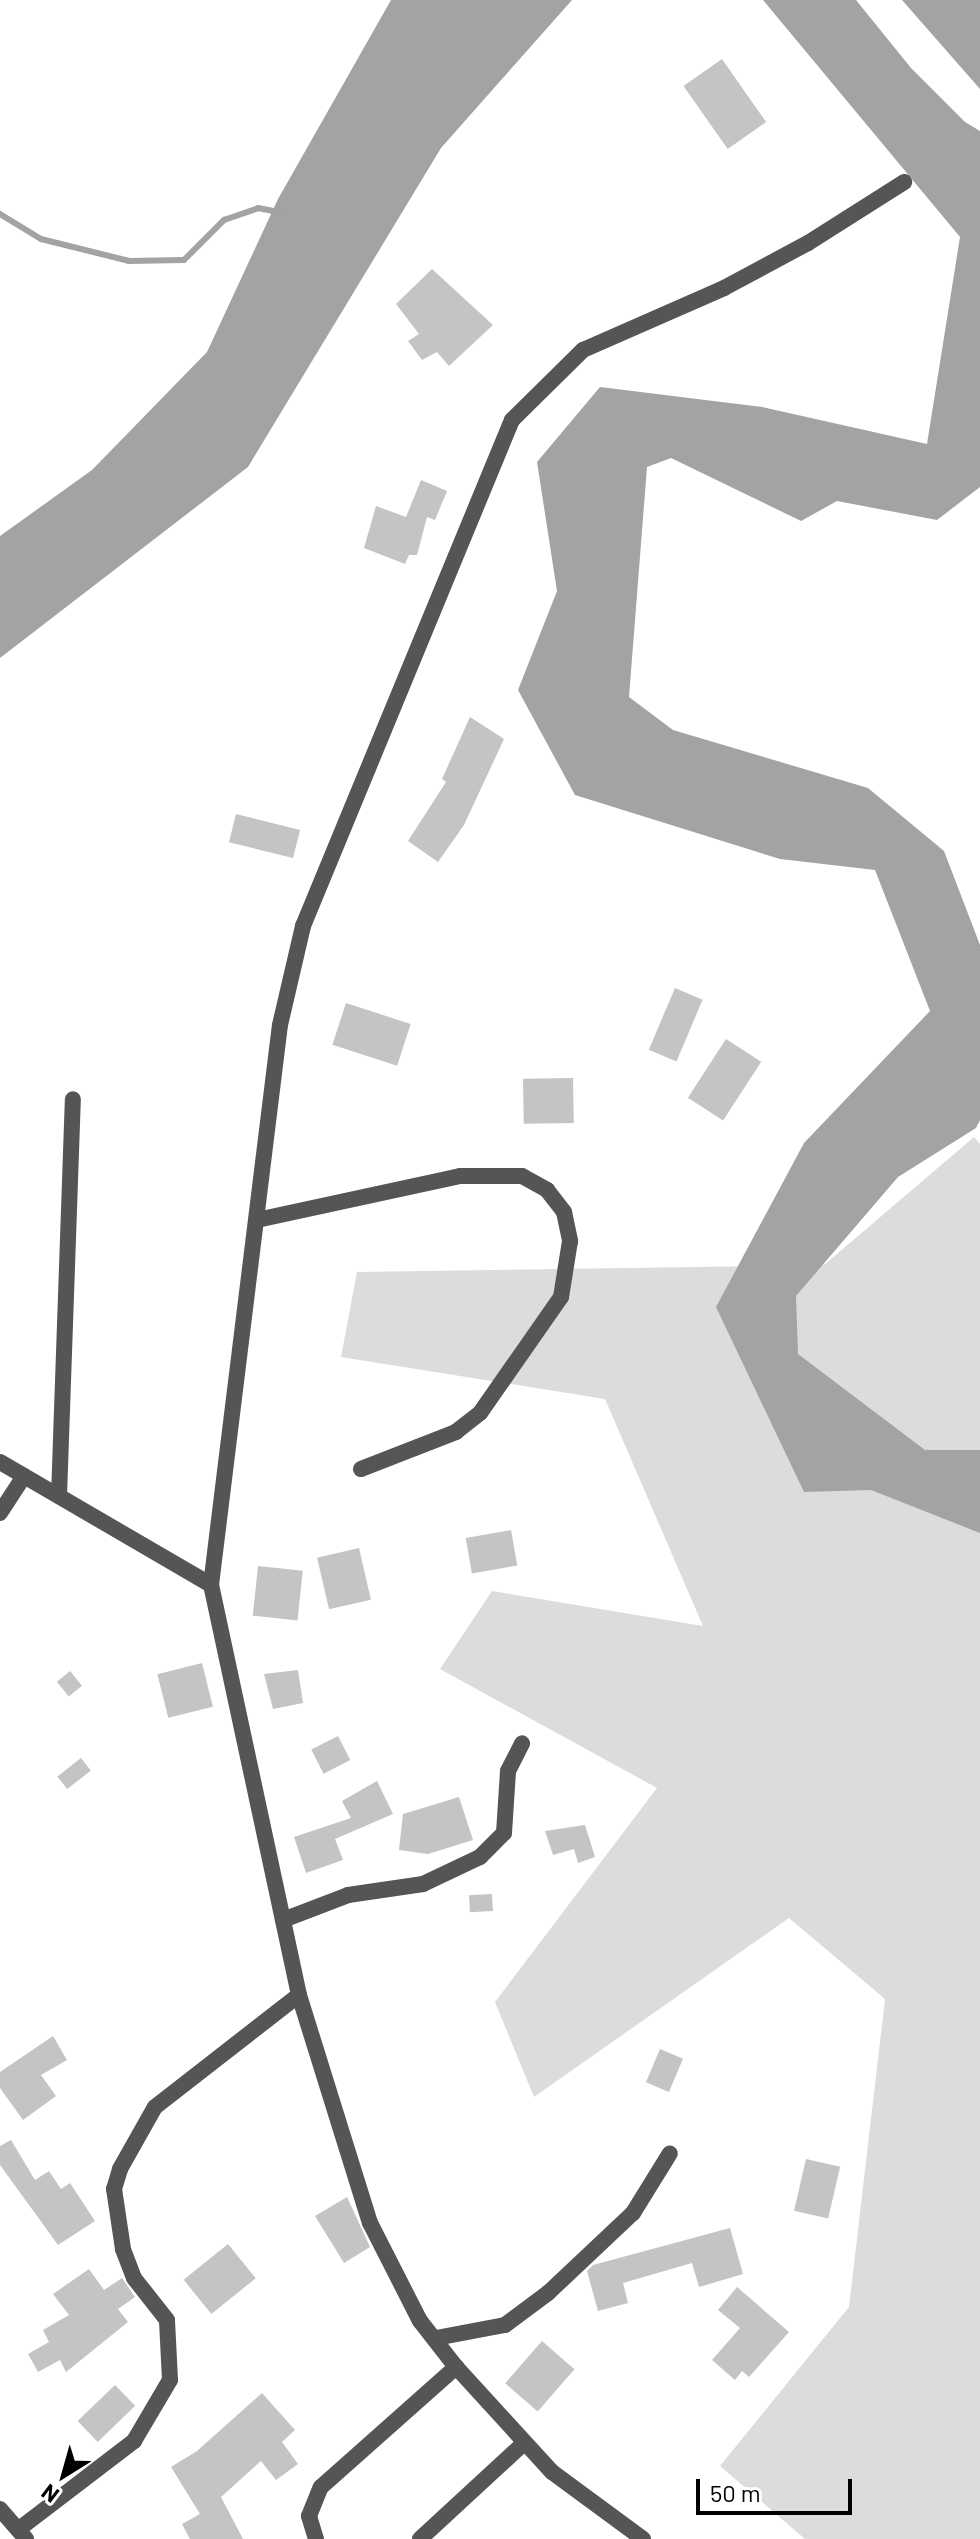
<!DOCTYPE html>
<html>
<head>
<meta charset="utf-8">
<style>
  body { margin:0 }
  #map { position:relative; width:980px; height:2539px; overflow:hidden; background:#fff; font-family:Barlow,sans-serif }
  div>[style] { position:absolute }
  .green>* { inset:0; background:#dcdcdc }
  .water>* { inset:0; background:#a3a3a3 }
  .stream>* { height:6px; margin:-3px; padding:0 3px; transform-origin:3px; border-radius:3px; background:#a3a3a3 }
  .building>* { inset:0; background:#c4c4c4; transform-origin:0 0 }
  .minor>* { height:16px; margin:-8px; padding:0 8px; transform-origin:8px; border-radius:8px; background:#555 }
  span { translate:-50% -50%; white-space:nowrap; text-align:center; line-height:1.15; -webkit-text-stroke:8px #fff; paint-order:stroke }
  .north { position:absolute; left:24px; top:2435px; width:80px; height:80px; -webkit-text-stroke:6px #fff; paint-order:stroke; rotate:217deg; font-size:22px; font-weight:700; line-height:32px; text-align:center; color:#000 }
  .north::after { content:''; display:block; margin:auto; width:28px; height:36px; background:#000; clip-path:polygon(50% 0,100% 100%,50% 72%,0 100%) }
  .scale { position:absolute; left:696px; top:2479px; width:156px; height:36px; box-sizing:border-box; border:4px solid #000; border-top:0; padding-left:10px; font-size:24px; line-height:28px; white-space:nowrap; color:#000; -webkit-text-stroke:6px #fff; paint-order:stroke }
</style>
</head>
<body>
<div id="map">
  <div class="green">
    <i style="clip-path:polygon(974px 1137px,980px 1144px,980px 2539px,805px 2539px,720px 2466px,849px 2307px,885px 1999px,789px 1918px,534px 2097px,495px 2002px,657px 1788px,440px 1669px,492px 1591px,703px 1626px,605px 1399px,341px 1357px,357px 1272px,824px 1265px)"></i>
  </div>
  <div class="water">
    <i style="clip-path:polygon(391px 0,572px 0,441px 148px,248px 467px,0 658px,0 536px,92px 470px,207px 352px,278px 199px)"></i>
    <i style="clip-path:polygon(763px 0,856px 0,911px 68px,965px 122px,980px 131px,980px 487px,937px 520px,837px 501px,801px 521px,671px 458px,647px 467px,629px 697px,673px 730px,868px 788px,944px 851px,980px 945px,980px 1120px,976px 1128px,898px 1177px,796px 1296px,798px 1354px,925px 1450px,980px 1450px,980px 1533px,871px 1490px,804px 1492px,716px 1307px,804px 1143px,930px 1011px,875px 870px,780px 859px,575px 795px,518px 690px,557px 591px,537px 462px,600px 387px,762px 407px,927px 444px,960px 237px)"></i>
    <i style="clip-path:polygon(902px 0,980px 0,980px 89px)"></i>
  </div>
  <div class="stream">
    <i style="left:0;top:214px;width:48px;rotate:31.4deg"></i>
    <i style="left:41px;top:239px;width:91px;rotate:14deg"></i>
    <i style="left:129px;top:261px;width:55px;rotate:-1deg"></i>
    <i style="left:184px;top:260px;width:57px;rotate:-45deg"></i>
    <i style="left:224px;top:220px;width:36px;rotate:-19deg"></i>
    <i style="left:258px;top:208px;width:21px;rotate:11deg"></i>
  </div>
  <div class="building">
    <i style="left:722px;top:59px;width:77px;height:47px;rotate:55deg"></i>
    <i style="clip-path:polygon(432px 269px,493px 325px,449px 366px,437px 352px,422px 360px,408px 341px,419px 334px,396px 304px)"></i>
    <i style="clip-path:polygon(421px 480px,447px 491px,435px 520px,427px 517px,417px 555px,409px 555px,405px 564px,364px 548px,376px 506px,406px 517px)"></i>
    <i style="clip-path:polygon(470px 717px,504px 739px,464px 825px,438px 862px,408px 841px,446px 782px,442px 779px)"></i>
    <i style="left:236px;top:814px;width:66px;height:29px;rotate:14deg"></i>
    <i style="left:675px;top:988px;width:30px;height:67px;rotate:23deg"></i>
    <i style="left:346px;top:1003px;width:68px;height:44px;rotate:18deg"></i>
    <i style="left:726px;top:1039px;width:42px;height:70px;rotate:33deg"></i>
    <i style="left:573px;top:1078px;width:45px;height:50px;rotate:89deg"></i>
    <i style="left:511px;top:1530px;width:36px;height:46px;rotate:80deg"></i>
    <i style="left:359px;top:1548px;width:53px;height:43px;rotate:77deg"></i>
    <i style="left:258px;top:1566px;width:45px;height:50px;rotate:6deg"></i>
    <i style="left:202px;top:1663px;width:45px;height:46px;rotate:76deg"></i>
    <i style="clip-path:polygon(298px 1670px,303px 1703px,273px 1709px,264px 1674px)"></i>
    <i style="left:70px;top:1671px;width:19px;height:17px;rotate:51deg"></i>
    <i style="left:338px;top:1736px;width:27px;height:30px;rotate:63deg"></i>
    <i style="left:81px;top:1758px;width:16px;height:30px;rotate:52deg"></i>
    <i style="clip-path:polygon(377px 1781px,393px 1814px,335px 1839px,343px 1860px,306px 1873px,294px 1837px,351px 1818px,342px 1801px)"></i>
    <i style="clip-path:polygon(459px 1797px,473px 1840px,428px 1854px,399px 1850px,403px 1814px)"></i>
    <i style="clip-path:polygon(585px 1825px,595px 1857px,578px 1863px,574px 1849px,553px 1855px,545px 1831px)"></i>
    <i style="left:492px;top:1894px;width:17px;height:23px;rotate:87deg"></i>
    <i style="clip-path:polygon(53px 2036px,67px 2060px,41px 2075px,56px 2096px,23px 2120px,0 2088px,0 2072px)"></i>
    <i style="left:660px;top:2049px;width:25px;height:36px;rotate:23deg"></i>
    <i style="clip-path:polygon(11px 2140px,35px 2180px,49px 2171px,61px 2189px,70px 2183px,95px 2221px,58px 2245px,0 2165px,0 2146px)"></i>
    <i style="left:806px;top:2159px;width:35px;height:53px;rotate:13deg"></i>
    <i style="clip-path:polygon(347px 2197px,370px 2247px,344px 2263px,315px 2216px)"></i>
    <i style="clip-path:polygon(730px 2228px,743px 2274px,699px 2287px,692px 2263px,623px 2283px,628px 2303px,598px 2311px,587px 2271px,593px 2265px)"></i>
    <i style="left:228px;top:2244px;width:44px;height:57px;rotate:51deg"></i>
    <i style="clip-path:polygon(89px 2269px,104px 2290px,122px 2278px,135px 2297px,118px 2309px,128px 2322px,66px 2372px,60px 2360px,38px 2372px,28px 2354px,49px 2342px,43px 2330px,69px 2315px,53px 2294px)"></i>
    <i style="clip-path:polygon(737px 2287px,789px 2332px,749px 2377px,742px 2371px,735px 2380px,712px 2360px,740px 2328px,718px 2310px)"></i>
    <i style="left:542px;top:2341px;width:43px;height:56px;rotate:41deg"></i>
    <i style="left:115px;top:2385px;width:29px;height:52px;rotate:46deg"></i>
    <i style="clip-path:polygon(262px 2393px,295px 2430px,282px 2442px,298px 2464px,276px 2480px,261px 2461px,221px 2497px,243px 2539px,190px 2539px,182px 2524px,200px 2514px,171px 2467px,197px 2451px)"></i>
  </div>
  <div class="minor">
    <i style="left:257px;top:1220px;width:208px;rotate:-12.2deg"></i>
    <i style="left:460px;top:1176px;width:62px"></i>
    <i style="left:522px;top:1176px;width:29px;rotate:29deg"></i>
    <i style="left:547px;top:1190px;width:28px;rotate:52deg"></i>
    <i style="left:564px;top:1212px;width:30px;rotate:78deg"></i>
    <i style="left:570px;top:1241px;width:57px;rotate:99.1deg"></i>
    <i style="left:561px;top:1297px;width:141px;rotate:124.9deg"></i>
    <i style="left:480px;top:1413px;width:31px;rotate:142deg"></i>
    <i style="left:456px;top:1432px;width:102px;rotate:158.7deg"></i>
    <i style="left:0;top:1462px;width:244px;rotate:30.2deg"></i>
    <i style="left:59px;top:1496px;width:397px;rotate:-88deg"></i>
    <i style="left:0;top:1513px;width:44px;rotate:-57deg"></i>
    <i style="left:283px;top:1920px;width:70px;rotate:-21deg"></i>
    <i style="left:348px;top:1895px;width:76px;rotate:-8.3deg"></i>
    <i style="left:423px;top:1884px;width:63px;rotate:-25.3deg"></i>
    <i style="left:480px;top:1857px;width:34px;rotate:-45deg"></i>
    <i style="left:504px;top:1833px;width:62px;rotate:-86.3deg"></i>
    <i style="left:508px;top:1771px;width:31px;rotate:-63deg"></i>
    <i style="left:436px;top:2338px;width:70px;rotate:-10.7deg"></i>
    <i style="left:505px;top:2325px;width:54px;rotate:-36.7deg"></i>
    <i style="left:548px;top:2293px;width:117px;rotate:-43.3deg"></i>
    <i style="left:633px;top:2213px;width:70px;rotate:-58.3deg"></i>
    <i style="left:0;top:2509px;width:40px;rotate:49deg"></i>
    <i style="left:19px;top:2529px;width:145px;rotate:-37.4deg"></i>
    <i style="left:134px;top:2441px;width:71px;rotate:-59.5deg"></i>
    <i style="left:170px;top:2380px;width:60px;rotate:-92.9deg"></i>
    <i style="left:167px;top:2320px;width:53px;rotate:-128.2deg"></i>
    <i style="left:134px;top:2278px;width:31px;rotate:-111deg"></i>
    <i style="left:123px;top:2249px;width:61px;rotate:-98.5deg"></i>
    <i style="left:114px;top:2189px;width:21px;rotate:-73deg"></i>
    <i style="left:120px;top:2169px;width:71px;rotate:-60.6deg"></i>
    <i style="left:155px;top:2107px;width:182px;rotate:-37.9deg"></i>
    <i style="left:316px;top:2539px;width:24px;rotate:-107deg"></i>
    <i style="left:309px;top:2516px;width:31px;rotate:-68deg"></i>
    <i style="left:321px;top:2487px;width:181px;rotate:-41.6deg"></i>
    <i style="left:420px;top:2539px;width:142px;rotate:-42.7deg"></i>
    <i style="left:643px;top:2539px;width:113px;rotate:-143.6deg"></i>
    <i style="left:552px;top:2472px;width:142px;rotate:-132.4deg"></i>
    <i style="left:456px;top:2367px;width:58px;rotate:-128deg"></i>
    <i style="left:420px;top:2321px;width:110px;rotate:-117deg"></i>
    <i style="left:370px;top:2223px;width:239px;rotate:-107.3deg"></i>
    <i style="left:299px;top:1995px;width:419px;rotate:-102.1deg"></i>
    <i style="left:211px;top:1585px;width:564px;rotate:-82.98deg"></i>
    <i style="left:280px;top:1025px;width:102px;rotate:-76.9deg"></i>
    <i style="left:303px;top:926px;width:547px;rotate:-67.56deg"></i>
    <i style="left:512px;top:420px;width:100px;rotate:-44.6deg"></i>
    <i style="left:583px;top:350px;width:154px;rotate:-23.7deg"></i>
    <i style="left:724px;top:288px;width:95px;rotate:-28.2deg"></i>
    <i style="left:808px;top:243px;width:114px;rotate:-32.4deg"></i>
  </div>
  <div class="north">N</div>
  <div class="scale">50 m</div>
</div>
</body>
</html>
